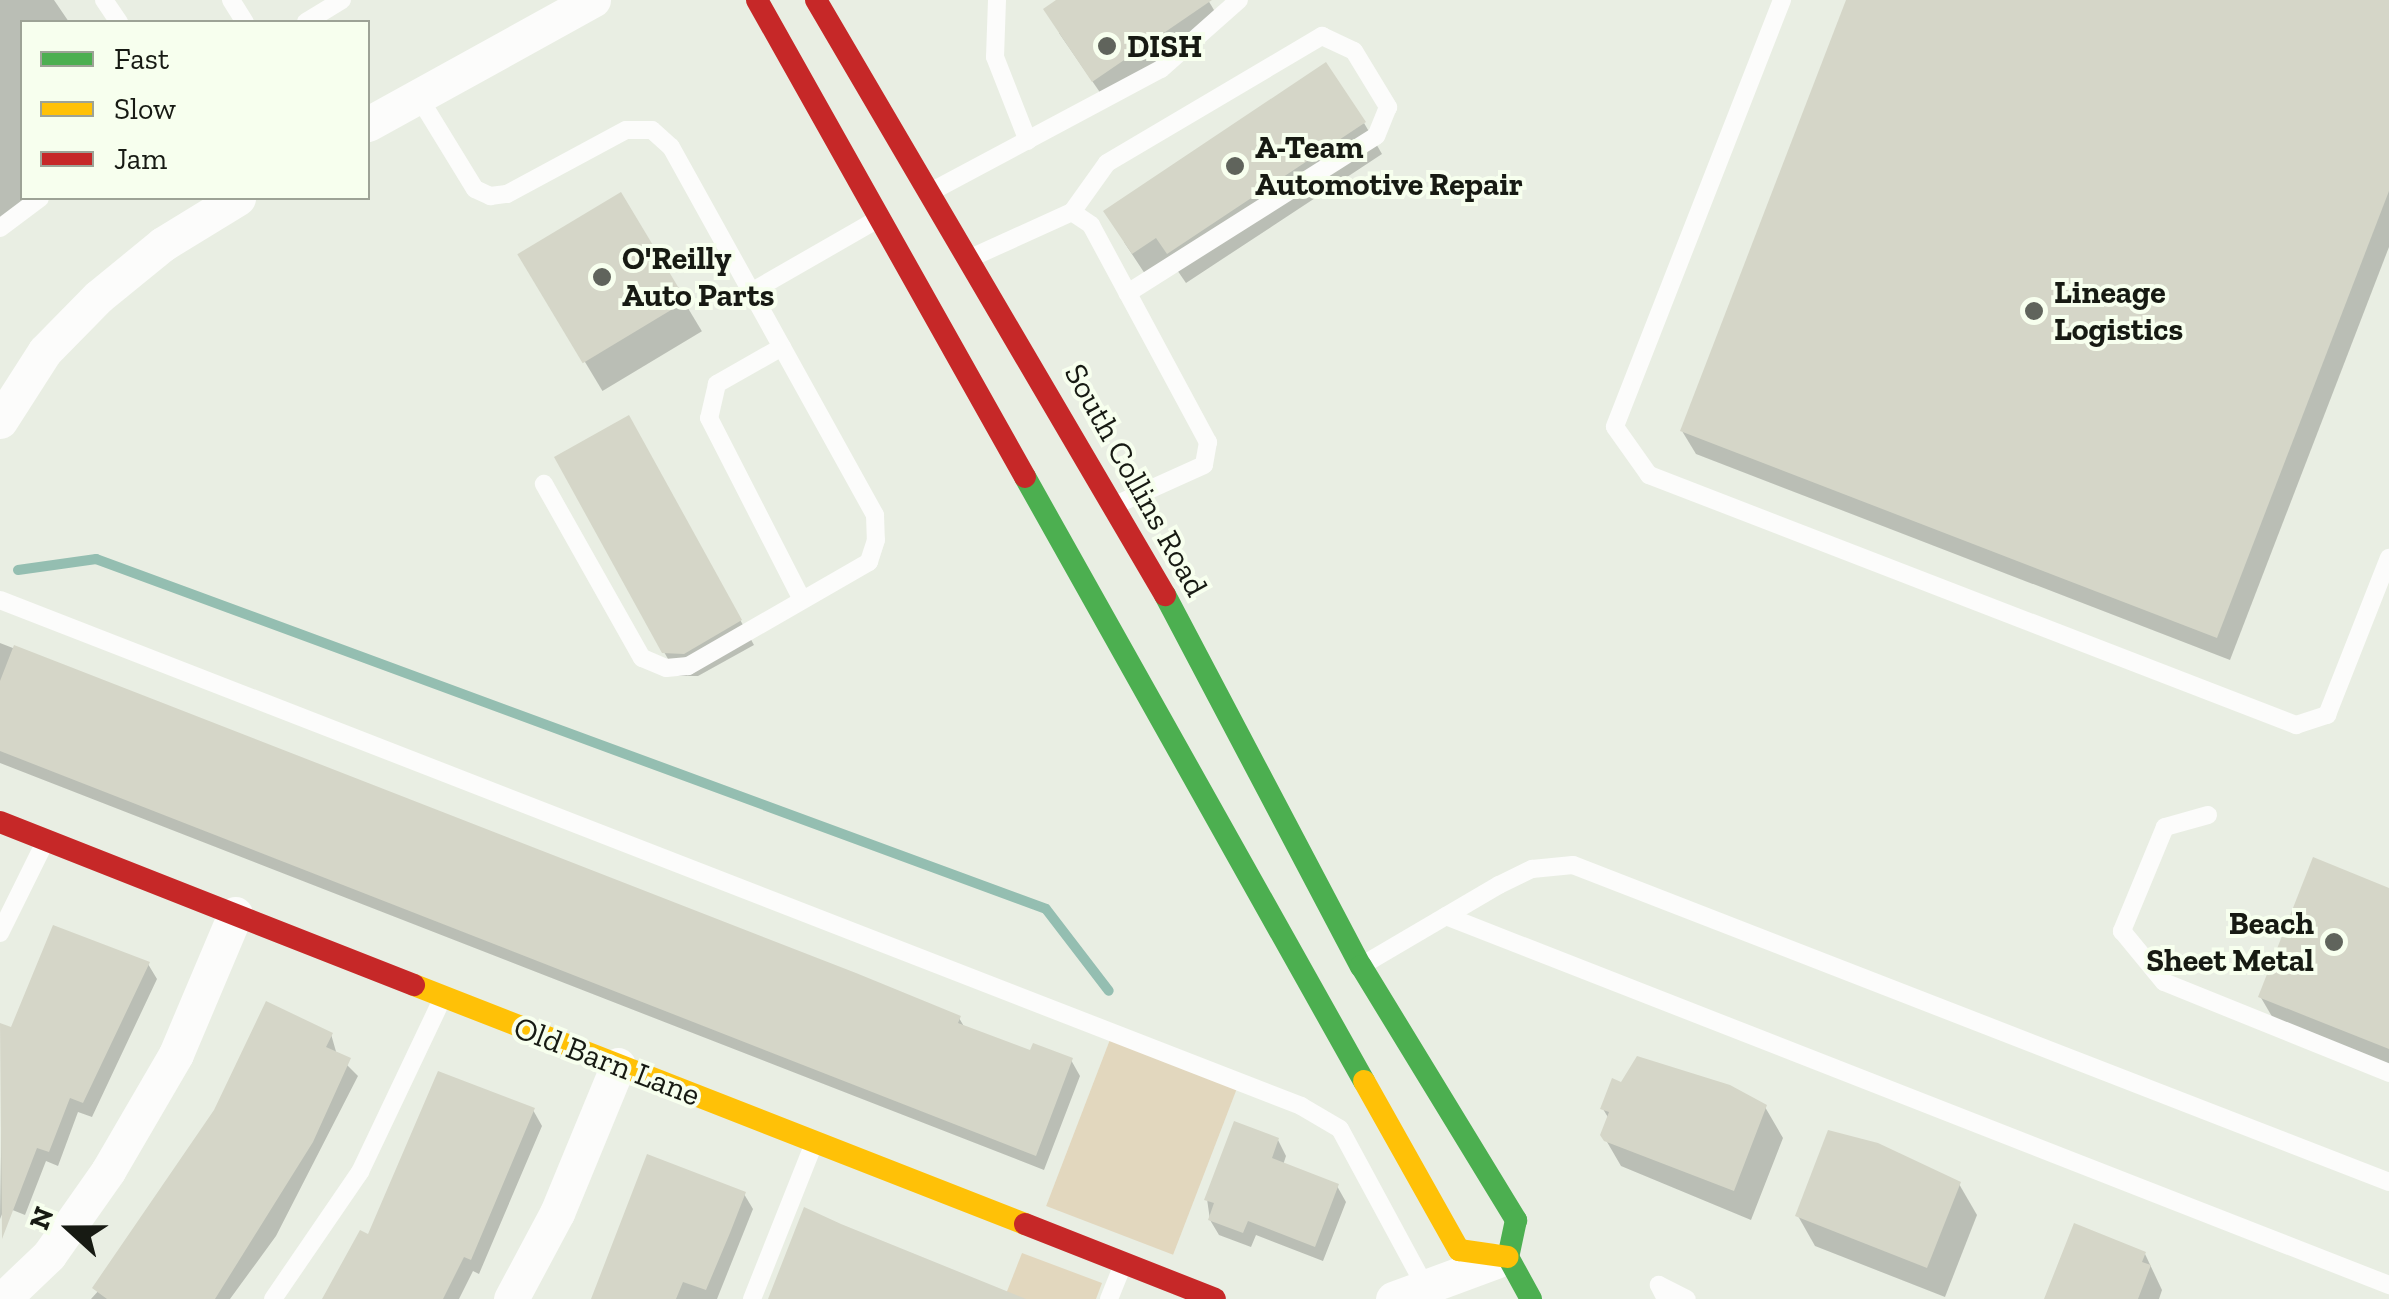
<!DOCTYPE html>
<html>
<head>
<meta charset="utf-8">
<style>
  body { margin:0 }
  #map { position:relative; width:2389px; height:1299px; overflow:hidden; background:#e9eee3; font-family:"Zilla Slab",serif }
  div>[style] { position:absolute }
  .green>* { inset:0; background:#e2d7be; transform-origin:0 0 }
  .shadow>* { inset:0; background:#0003; transform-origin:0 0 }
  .stream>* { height:10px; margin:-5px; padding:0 5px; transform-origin:5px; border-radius:5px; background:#94beb1 }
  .building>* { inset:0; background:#d5d6c8; transform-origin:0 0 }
  .lane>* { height:18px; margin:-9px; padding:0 9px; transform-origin:9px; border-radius:9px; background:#fcfcfb }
  .street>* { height:35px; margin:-17.5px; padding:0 17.5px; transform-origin:17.5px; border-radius:17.5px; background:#fcfcfb }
  .fast>* { height:22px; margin:-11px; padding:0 11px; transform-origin:11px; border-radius:11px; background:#4caf50 }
  .slow>* { height:22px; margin:-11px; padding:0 11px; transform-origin:11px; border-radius:11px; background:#ffc107 }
  .jam>* { height:22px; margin:-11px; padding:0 11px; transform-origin:11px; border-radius:11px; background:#c62828 }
  .dots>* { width:28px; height:28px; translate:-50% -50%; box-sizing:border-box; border:5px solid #f7ffee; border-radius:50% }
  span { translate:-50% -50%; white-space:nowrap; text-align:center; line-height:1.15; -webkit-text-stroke:8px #f7ffee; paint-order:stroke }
  .poi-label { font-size:32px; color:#171a13; font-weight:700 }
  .left { translate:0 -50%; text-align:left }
  .right { translate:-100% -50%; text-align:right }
  .street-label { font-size:32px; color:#171a13 }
  .legend { position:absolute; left:20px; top:20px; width:350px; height:180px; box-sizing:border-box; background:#f7ffee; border:2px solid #9da396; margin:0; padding:12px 18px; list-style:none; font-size:30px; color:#171a13 }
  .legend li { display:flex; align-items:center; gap:20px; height:50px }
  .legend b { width:50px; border:2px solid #9da396 }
  .north { position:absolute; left:20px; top:1179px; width:100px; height:100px; -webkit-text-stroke:8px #f7ffee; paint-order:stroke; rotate:291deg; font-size:28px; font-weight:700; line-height:40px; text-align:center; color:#171a13 }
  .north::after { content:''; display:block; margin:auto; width:35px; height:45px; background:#171a13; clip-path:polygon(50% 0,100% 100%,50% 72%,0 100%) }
</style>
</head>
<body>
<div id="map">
  <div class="green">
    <i style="left:1111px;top:1037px;width:136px;height:181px;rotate:21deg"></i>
    <i style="clip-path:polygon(1022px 1253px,1102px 1283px,1096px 1299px,1004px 1299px)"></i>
  </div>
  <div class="shadow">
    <i style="clip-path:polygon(0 0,54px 0,69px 22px,22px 22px,22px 198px,47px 198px,0 222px)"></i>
    <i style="clip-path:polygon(1061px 0,1208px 0,1223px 25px,1108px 104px,1059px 33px)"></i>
    <i style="clip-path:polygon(1848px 0,2389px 0,2389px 247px,2230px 660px,1696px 454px,1682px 431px)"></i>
    <i style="clip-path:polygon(1364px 123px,1382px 154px,1186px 283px,1175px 267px,1151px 283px,1124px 242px)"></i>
    <i style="left:620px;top:195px;width:159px;height:116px;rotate:59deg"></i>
    <i style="clip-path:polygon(629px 418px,754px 645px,698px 676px,678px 676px,664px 652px)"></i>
    <i style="clip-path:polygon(0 643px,855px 975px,959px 1018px,965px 1028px,1031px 1053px,1071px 1060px,1080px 1076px,1044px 1170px,0 763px)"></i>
    <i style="clip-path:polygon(2389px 890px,2389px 1065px,2274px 1020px,2260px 996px)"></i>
    <i style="clip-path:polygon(148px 964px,157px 979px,92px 1117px,78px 1112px,58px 1166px,46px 1161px,25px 1215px,5px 1207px,0 1219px,3px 1027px,12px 1031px)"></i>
    <i style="clip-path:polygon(331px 1034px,337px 1055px,358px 1076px,276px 1236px,230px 1299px,91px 1299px)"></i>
    <i style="clip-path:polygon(1765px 1107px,1783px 1138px,1751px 1220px,1621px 1166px,1603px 1135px,1609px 1119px,1603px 1109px)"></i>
    <i style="clip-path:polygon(533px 1110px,542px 1126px,479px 1274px,473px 1271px,459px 1299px,324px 1299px,369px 1237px)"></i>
    <i style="clip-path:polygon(1278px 1140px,1286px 1156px,1283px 1165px,1337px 1186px,1346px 1202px,1323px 1261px,1256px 1235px,1251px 1247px,1219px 1235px,1210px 1220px,1207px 1199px)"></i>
    <i style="clip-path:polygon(1959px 1184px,1977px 1215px,1945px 1297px,1815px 1246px,1798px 1216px)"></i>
    <i style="clip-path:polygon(744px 1194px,753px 1209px,717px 1299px,594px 1299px)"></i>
    <i style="clip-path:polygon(2145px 1254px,2162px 1290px,2159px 1299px,2047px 1299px)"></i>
  </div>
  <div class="stream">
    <i style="left:18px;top:570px;width:79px;rotate:-8deg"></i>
    <i style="left:96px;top:559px;width:1012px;rotate:20.22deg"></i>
    <i style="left:1046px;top:909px;width:103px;rotate:52.5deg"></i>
  </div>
  <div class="building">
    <i style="clip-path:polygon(1056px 0,1212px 0,1092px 82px,1043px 9px)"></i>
    <i style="clip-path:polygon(1846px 0,2389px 0,2389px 191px,2217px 638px,1680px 431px)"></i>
    <i style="clip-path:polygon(1326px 62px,1366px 122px,1167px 254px,1156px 238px,1132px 254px,1103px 211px)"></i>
    <i style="left:621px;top:192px;width:127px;height:121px;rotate:59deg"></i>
    <i style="clip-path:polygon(629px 415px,742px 620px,684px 654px,662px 653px,554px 457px)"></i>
    <i style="clip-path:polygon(14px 645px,856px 973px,961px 1016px,958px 1023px,1030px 1050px,1033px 1043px,1073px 1058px,1036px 1156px,0 751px,0 681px)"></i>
    <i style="clip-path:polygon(2313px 857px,2389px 888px,2389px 1049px,2258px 997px)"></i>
    <i style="clip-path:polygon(53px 925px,150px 962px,83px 1103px,70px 1098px,49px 1152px,37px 1148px,2px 1239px,0 1023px,11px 1027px)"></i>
    <i style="clip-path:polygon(266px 1001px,333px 1033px,326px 1047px,351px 1058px,313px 1142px,215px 1299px,107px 1299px,92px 1288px,214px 1110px)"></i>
    <i style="clip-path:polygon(1637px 1056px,1730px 1085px,1767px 1105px,1734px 1191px,1604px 1141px,1600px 1135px,1609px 1112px,1600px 1109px,1612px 1078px,1621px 1082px)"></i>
    <i style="clip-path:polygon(438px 1071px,535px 1108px,471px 1260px,464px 1257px,443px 1299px,322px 1299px,360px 1230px,368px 1234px)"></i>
    <i style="clip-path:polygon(1234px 1121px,1279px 1138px,1272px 1158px,1339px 1184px,1315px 1247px,1248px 1221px,1243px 1233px,1208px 1220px,1214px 1203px,1204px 1200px)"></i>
    <i style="clip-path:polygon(1828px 1130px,1878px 1143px,1961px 1182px,1927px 1268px,1795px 1216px)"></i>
    <i style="clip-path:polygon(647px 1154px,746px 1192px,730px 1233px,706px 1290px,683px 1282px,676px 1299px,591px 1299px)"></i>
    <i style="clip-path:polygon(804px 1207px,841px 1224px,1026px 1299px,768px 1299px)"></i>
    <i style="clip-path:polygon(2074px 1223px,2146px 1252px,2142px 1262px,2151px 1265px,2138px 1299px,2044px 1299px)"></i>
  </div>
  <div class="lane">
    <i style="left:104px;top:0;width:27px;rotate:56deg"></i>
    <i style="left:231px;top:0;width:26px;rotate:58deg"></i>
    <i style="left:997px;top:0;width:57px;rotate:92deg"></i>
    <i style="left:995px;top:57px;width:90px;rotate:68.6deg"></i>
    <i style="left:1782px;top:0;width:458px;rotate:111.4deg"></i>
    <i style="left:1615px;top:427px;width:59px;rotate:54.7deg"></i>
    <i style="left:1649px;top:475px;width:694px;rotate:21.13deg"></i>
    <i style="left:2296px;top:725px;width:33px;rotate:-18deg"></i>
    <i style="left:2327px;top:715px;width:169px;rotate:-68.5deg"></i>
    <i style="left:306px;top:22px;width:42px;rotate:-31.4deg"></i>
    <i style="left:418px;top:96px;width:109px;rotate:58.5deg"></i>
    <i style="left:475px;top:189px;width:17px;rotate:25deg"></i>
    <i style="left:490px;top:196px;width:17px;rotate:-7deg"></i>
    <i style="left:507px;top:194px;width:135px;rotate:-28.3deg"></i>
    <i style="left:626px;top:130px;width:26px"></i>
    <i style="left:652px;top:130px;width:25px;rotate:42deg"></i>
    <i style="left:671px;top:147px;width:421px;rotate:61deg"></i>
    <i style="left:875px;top:515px;width:25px;rotate:88deg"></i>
    <i style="left:876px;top:540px;width:23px;rotate:108deg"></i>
    <i style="left:869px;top:562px;width:209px;rotate:150.1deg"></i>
    <i style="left:688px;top:666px;width:22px;rotate:175deg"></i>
    <i style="left:666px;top:668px;width:26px;rotate:-157deg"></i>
    <i style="left:642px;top:658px;width:200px;rotate:-119.4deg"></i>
    <i style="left:936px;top:189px;width:255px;rotate:-28.1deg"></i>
    <i style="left:1161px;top:69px;width:104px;rotate:-41.5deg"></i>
    <i style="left:1072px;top:212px;width:60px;rotate:-54.5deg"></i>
    <i style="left:1107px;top:163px;width:250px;rotate:-30.6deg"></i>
    <i style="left:1322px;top:36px;width:35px;rotate:25deg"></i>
    <i style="left:1354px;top:51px;width:66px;rotate:58.7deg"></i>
    <i style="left:1388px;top:107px;width:31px;rotate:112deg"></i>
    <i style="left:1376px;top:136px;width:294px;rotate:147.7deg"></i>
    <i style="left:0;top:228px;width:50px;rotate:-36.9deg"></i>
    <i style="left:975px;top:256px;width:107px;rotate:-24.4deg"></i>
    <i style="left:1072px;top:212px;width:23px;rotate:34deg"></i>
    <i style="left:1091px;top:225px;width:247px;rotate:61.7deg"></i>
    <i style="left:1208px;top:442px;width:23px;rotate:100deg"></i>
    <i style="left:1204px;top:465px;width:90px;rotate:155.7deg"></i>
    <i style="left:751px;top:292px;width:144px;rotate:-29.9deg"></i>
    <i style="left:782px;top:347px;width:75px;rotate:150.4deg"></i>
    <i style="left:717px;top:384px;width:35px;rotate:103deg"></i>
    <i style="left:709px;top:418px;width:204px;rotate:62.9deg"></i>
    <i style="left:0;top:600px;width:1396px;rotate:21.25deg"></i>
    <i style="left:1301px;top:1106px;width:45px;rotate:30.5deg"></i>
    <i style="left:1340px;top:1129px;width:183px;rotate:61.6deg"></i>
    <i style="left:2208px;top:815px;width:45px;rotate:164.4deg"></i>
    <i style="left:2165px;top:827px;width:113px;rotate:112.5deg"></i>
    <i style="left:2122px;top:931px;width:66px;rotate:50.5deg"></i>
    <i style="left:2164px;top:982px;width:243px;rotate:22deg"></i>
    <i style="left:1446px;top:916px;width:1013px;rotate:21.37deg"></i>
    <i style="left:0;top:933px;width:99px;rotate:-63.7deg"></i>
    <i style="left:1366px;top:963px;width:154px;rotate:-30.4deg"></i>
    <i style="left:1499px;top:885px;width:37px;rotate:-26deg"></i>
    <i style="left:1532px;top:869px;width:41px;rotate:-5.6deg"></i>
    <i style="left:1573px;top:865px;width:875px;rotate:21.23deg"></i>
    <i style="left:273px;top:1299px;width:154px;rotate:-55.6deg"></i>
    <i style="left:360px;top:1172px;width:194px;rotate:-64.6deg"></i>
    <i style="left:752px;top:1299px;width:165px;rotate:-68.3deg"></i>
    <i style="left:1109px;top:1299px;width:35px;rotate:-68deg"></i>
    <i style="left:1666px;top:1299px;width:16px;rotate:-117deg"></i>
    <i style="left:1659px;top:1285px;width:31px;rotate:27deg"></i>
  </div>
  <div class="street">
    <i style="left:368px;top:124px;width:257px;rotate:-28.9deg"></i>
    <i style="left:0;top:421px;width:83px;rotate:-57.3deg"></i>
    <i style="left:45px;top:351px;width:76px;rotate:-45.5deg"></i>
    <i style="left:98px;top:297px;width:84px;rotate:-39.2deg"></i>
    <i style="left:163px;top:244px;width:88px;rotate:-31.5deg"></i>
    <i style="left:3px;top:1299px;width:64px;rotate:-43.7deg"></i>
    <i style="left:49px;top:1255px;width:103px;rotate:-54.9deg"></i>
    <i style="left:108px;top:1171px;width:135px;rotate:-59.8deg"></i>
    <i style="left:176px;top:1054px;width:152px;rotate:-67.1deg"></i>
    <i style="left:511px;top:1299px;width:98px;rotate:-61.9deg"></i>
    <i style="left:557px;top:1213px;width:160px;rotate:-67.6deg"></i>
    <i style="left:1393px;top:1299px;width:110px;rotate:-20.3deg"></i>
  </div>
  <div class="fast">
    <i style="left:1025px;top:477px;width:693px;rotate:60.7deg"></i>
    <i style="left:1165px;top:595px;width:420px;rotate:62.2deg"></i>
    <i style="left:1361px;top:966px;width:298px;rotate:58.6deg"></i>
    <i style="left:1516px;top:1220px;width:38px;rotate:102deg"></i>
    <i style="left:1508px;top:1257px;width:48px;rotate:61.3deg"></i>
  </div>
  <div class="slow">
    <i style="left:414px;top:985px;width:656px;rotate:21.36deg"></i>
    <i style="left:1364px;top:1081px;width:194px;rotate:60.7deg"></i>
    <i style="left:1459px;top:1250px;width:49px;rotate:8.1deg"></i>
  </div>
  <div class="jam">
    <i style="left:757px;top:0;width:547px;rotate:60.67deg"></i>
    <i style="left:816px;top:0;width:690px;rotate:59.61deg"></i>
    <i style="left:0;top:822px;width:445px;rotate:21.5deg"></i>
    <i style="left:1025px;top:1224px;width:204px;rotate:21.5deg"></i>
  </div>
  <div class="dots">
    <i style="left:1107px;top:46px;background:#60645c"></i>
    <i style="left:1235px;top:166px;background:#60645c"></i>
    <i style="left:602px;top:277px;background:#60645c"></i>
    <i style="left:2034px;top:311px;background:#60645c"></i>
    <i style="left:2334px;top:942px;background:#60645c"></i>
  </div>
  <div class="poi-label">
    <span class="left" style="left:1127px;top:46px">DISH</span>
    <span class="left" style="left:1255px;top:166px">A-Team<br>Automotive Repair</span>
    <span class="left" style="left:622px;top:277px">O'Reilly<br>Auto Parts</span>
    <span class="left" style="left:2054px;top:311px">Lineage<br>Logistics</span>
    <span class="right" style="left:2314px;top:942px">Beach<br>Sheet Metal</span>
  </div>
  <div class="street-label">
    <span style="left:1136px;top:480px;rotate:61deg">South Collins Road</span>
    <span style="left:607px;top:1061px;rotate:21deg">Old Barn Lane</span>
  </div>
  <ul class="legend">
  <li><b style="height:12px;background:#4caf50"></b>Fast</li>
  <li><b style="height:12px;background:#ffc107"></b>Slow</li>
  <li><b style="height:12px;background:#c62828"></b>Jam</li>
  </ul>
  <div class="north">N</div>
</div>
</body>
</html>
